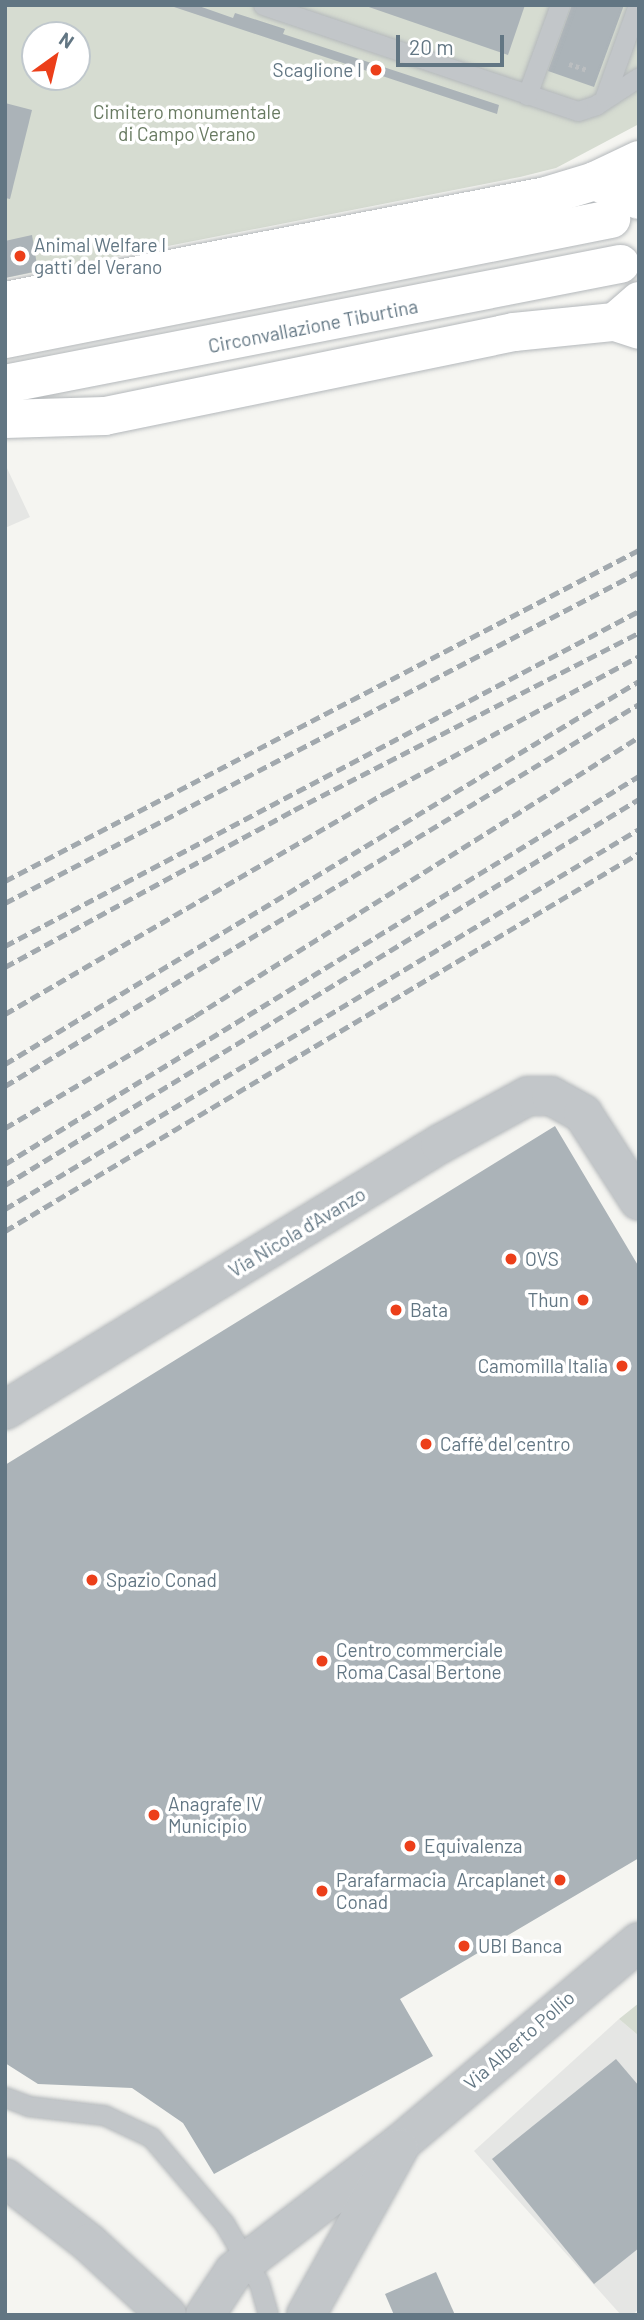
<!DOCTYPE html>
<html>
<head>
<meta charset="utf-8">
<style>
  body { margin:0 }
  #map { position:relative; width:644px; height:2320px; overflow:hidden; background:#f5f5f1; font-family:Barlow,sans-serif }
  div>[style] { position:absolute }
  .built>* { inset:0; background:#e5e6e4 }
  .green>* { inset:0; background:#d6dcd1 }
  .building>* { inset:0; background:#abb3b8 }
  .path>* { height:4.5px; margin-top:-2.25px; transform-origin:0; background:repeating-linear-gradient(90deg,#bbbec0 0 3.5px,transparent 0 7px) }
  .roads { filter:drop-shadow(0 0 2px #b4b8bb) drop-shadow(0 0 2px #b4b8bb) }
  .service>* { height:19px; margin:-9.5px; padding:0 9.5px; transform-origin:9.5px; border-radius:9.5px; background:#c2c6c9 }
  .minor>* { height:38px; margin:-19px; padding:0 19px; transform-origin:19px; border-radius:19px; background:#c2c6c9 }
  .trunk>* { height:38px; margin:-19px; padding:0 19px; transform-origin:19px; border-radius:19px; background:#fff }
  .motorway>* { height:38px; margin:-19px; padding:0 19px; transform-origin:19px; border-radius:19px; background:#fff }
  .rail>* { height:5px; margin-top:-2.5px; transform-origin:0; background:repeating-linear-gradient(90deg,#a2a9ae 0 10px,transparent 0 15px) }
  .dots>* { width:19px; height:19px; translate:-50% -50%; box-sizing:border-box; border:4px solid #fff; border-radius:50% }
  span { translate:-50% -50%; white-space:nowrap; text-align:center; line-height:1.15; -webkit-text-stroke:7px #fff; paint-order:stroke }
  .poi-label { font-size:19px; color:#627683 }
  .right { translate:-100% -50%; text-align:right }
  .left { translate:0 -50%; text-align:left }
  .park-label { font-size:19px; color:#687a61 }
  .street-label { font-size:19px; color:#627683 }
  .frame { position:absolute; inset:0; border:7px solid #627683; pointer-events:none }
  .north { position:absolute; left:21px; top:21px; width:70px; height:70px; box-sizing:border-box; background:#fff; border:2px solid #c0c8cd; border-radius:50%; rotate:34deg; font-size:19px; font-weight:700; line-height:28px; text-align:center; color:#627683 }
  .north::after { content:''; display:block; margin:auto; width:24px; height:32px; background:#ec3f1a; clip-path:polygon(50% 0,100% 100%,50% 72%,0 100%) }
  .scale { position:absolute; left:396px; top:35px; width:108px; height:32px; box-sizing:border-box; border:4px solid #627683; border-top:0; padding-left:9px; font-size:21px; line-height:24px; white-space:nowrap; color:#627683; -webkit-text-stroke:5px #fff; paint-order:stroke }
</style>
</head>
<body>
<div id="map">
  <div class="built">
    <i style="clip-path:polygon(5px 464px,30px 517px,5px 528px)"></i>
    <i style="clip-path:polygon(619px 2019px,639px 2036px,639px 2308px,633px 2315px,621px 2315px,474px 2151px)"></i>
  </div>
  <div class="green">
    <i style="clip-path:polygon(evenodd,5px 5px,639px 5px,639px 124px,556px 168px,520px 177px,5px 278px,5px 5px,35px 35px,77px 35px,77px 77px,35px 77px,35px 35px)"></i>
    <i style="clip-path:polygon(639px 2003px,639px 2036px,619px 2019px)"></i>
  </div>
  <div class="building">
    <i style="clip-path:polygon(168px 5px,196px 5px,233px 18px,235px 13px,285px 29px,283px 34px,499px 105px,497px 114px)"></i>
    <i style="clip-path:polygon(363px 5px,525px 5px,508px 55px)"></i>
    <i style="clip-path:polygon(572px 5px,624px 5px,594px 87px,548px 71px)"></i>
    <i style="clip-path:polygon(5px 103px,32px 110px,10px 199px,5px 198px)"></i>
    <i style="clip-path:polygon(32px 235px,38px 271px,5px 278px,5px 241px)"></i>
    <i style="clip-path:polygon(555px 1126px,639px 1267px,639px 1858px,400px 1999px,433px 2056px,214px 2174px,183px 2123px,132px 2088px,38px 2084px,5px 2063px,5px 1465px)"></i>
    <i style="clip-path:polygon(616px 2059px,639px 2086px,639px 2248px,594px 2284px,492px 2159px)"></i>
    <i style="clip-path:polygon(436px 2272px,455px 2315px,394px 2315px,385px 2294px)"></i>
  </div>
  <div class="path">
    <i style="left:569px;top:64px;width:19px;rotate:18deg"></i>
  </div>
  <div class="roads">
    <div class="service">
      <i style="left:263px;top:5px;width:332px;rotate:18.6deg"></i>
      <i style="left:578px;top:111px;width:19px;rotate:-18deg"></i>
      <i style="left:596px;top:105px;width:51px;rotate:-33.1deg"></i>
      <i style="left:527px;top:95px;width:96px;rotate:-69.9deg"></i>
      <i style="left:605px;top:96px;width:97px;rotate:-70.1deg"></i>
      <i style="left:5px;top:2097px;width:25px;rotate:21deg"></i>
      <i style="left:28px;top:2106px;width:77px;rotate:6.8deg"></i>
      <i style="left:104px;top:2115px;width:52px;rotate:25.1deg"></i>
      <i style="left:151px;top:2137px;width:113px;rotate:49.7deg"></i>
      <i style="left:224px;top:2223px;width:69px;rotate:59.7deg"></i>
      <i style="left:259px;top:2283px;width:33px;rotate:74deg"></i>
    </div>
    <div class="minor">
      <i style="left:5px;top:1410px;width:510px;rotate:-31.45deg"></i>
      <i style="left:440px;top:1144px;width:100px;rotate:-28.6deg"></i>
      <i style="left:528px;top:1096px;width:23px"></i>
      <i style="left:551px;top:1096px;width:37px;rotate:29deg"></i>
      <i style="left:583px;top:1114px;width:103px;rotate:57.2deg"></i>
      <i style="left:5px;top:2178px;width:106px;rotate:37.7deg"></i>
      <i style="left:89px;top:2243px;width:106px;rotate:42.7deg"></i>
      <i style="left:205px;top:2315px;width:53px;rotate:-56.6deg"></i>
      <i style="left:234px;top:2271px;width:212px;rotate:-37.5deg"></i>
      <i style="left:402px;top:2142px;width:310px;rotate:-40.2deg"></i>
      <i style="left:306px;top:2315px;width:191px;rotate:-60.9deg"></i>
    </div>
    <div class="trunk">
      <i style="left:595px;top:181px;width:48px;rotate:23.4deg"></i>
      <i style="left:5px;top:301px;width:551px;rotate:-10.98deg"></i>
      <i style="left:546px;top:196px;width:51px;rotate:-17deg"></i>
      <i style="left:595px;top:181px;width:49px;rotate:-25.5deg"></i>
      <i style="left:5px;top:339px;width:618px;rotate:-11.2deg"></i>
      <i style="left:5px;top:384px;width:627px;rotate:-11.04deg"></i>
      <i style="left:5px;top:419px;width:100px;rotate:-1.7deg"></i>
      <i style="left:105px;top:416px;width:418px;rotate:-11.6deg"></i>
      <i style="left:514px;top:332px;width:101px;rotate:-5.7deg"></i>
      <i style="left:615px;top:322px;width:32px;rotate:-41deg"></i>
    </div>
    <div class="motorway">
      <i style="left:615px;top:322px;width:25px;rotate:18deg"></i>
    </div>
  </div>
  <div class="rail">
    <i style="left:5px;top:881px;width:715px;rotate:-27.57deg"></i>
    <i style="left:5px;top:903px;width:715px;rotate:-27.57deg"></i>
    <i style="left:5px;top:946px;width:717px;rotate:-27.85deg"></i>
    <i style="left:5px;top:967px;width:329px;rotate:-28.5deg"></i>
    <i style="left:294px;top:810px;width:388px;rotate:-27.2deg"></i>
    <i style="left:5px;top:1014px;width:440px;rotate:-30.2deg"></i>
    <i style="left:385px;top:793px;width:289px;rotate:-28.3deg"></i>
    <i style="left:5px;top:1064px;width:741px;rotate:-31.14deg"></i>
    <i style="left:5px;top:1086px;width:740px;rotate:-31.07deg"></i>
    <i style="left:5px;top:1128px;width:221px;rotate:-30.5deg"></i>
    <i style="left:195px;top:1016px;width:524px;rotate:-32.14deg"></i>
    <i style="left:5px;top:1164px;width:743px;rotate:-31.47deg"></i>
    <i style="left:5px;top:1185px;width:742px;rotate:-31.33deg"></i>
    <i style="left:5px;top:1209px;width:739px;rotate:-30.94deg"></i>
    <i style="left:5px;top:1231px;width:738px;rotate:-30.8deg"></i>
  </div>
  <div class="dots">
    <i style="left:376px;top:70px;background:#ec3f1a"></i>
    <i style="left:20px;top:256px;background:#ec3f1a"></i>
    <i style="left:511px;top:1259px;background:#ec3f1a"></i>
    <i style="left:583px;top:1300px;background:#ec3f1a"></i>
    <i style="left:396px;top:1310px;background:#ec3f1a"></i>
    <i style="left:622px;top:1366px;background:#ec3f1a"></i>
    <i style="left:426px;top:1444px;background:#ec3f1a"></i>
    <i style="left:92px;top:1580px;background:#ec3f1a"></i>
    <i style="left:322px;top:1661px;background:#ec3f1a"></i>
    <i style="left:154px;top:1815px;background:#ec3f1a"></i>
    <i style="left:410px;top:1846px;background:#ec3f1a"></i>
    <i style="left:560px;top:1880px;background:#ec3f1a"></i>
    <i style="left:322px;top:1891px;background:#ec3f1a"></i>
    <i style="left:464px;top:1946px;background:#ec3f1a"></i>
  </div>
  <div class="poi-label">
    <span class="right" style="left:362px;top:70px">Scaglione I</span>
    <span class="left" style="left:34px;top:256px">Animal Welfare I<br>gatti del Verano</span>
    <span class="left" style="left:525px;top:1259px">OVS</span>
    <span class="right" style="left:569px;top:1300px">Thun</span>
    <span class="left" style="left:410px;top:1310px">Bata</span>
    <span class="right" style="left:608px;top:1366px">Camomilla Italia</span>
    <span class="left" style="left:440px;top:1444px">Caffé del centro</span>
    <span class="left" style="left:106px;top:1580px">Spazio Conad</span>
    <span class="left" style="left:336px;top:1661px">Centro commerciale<br>Roma Casal Bertone</span>
    <span class="left" style="left:168px;top:1815px">Anagrafe IV<br>Municipio</span>
    <span class="left" style="left:424px;top:1846px">Equivalenza</span>
    <span class="left" style="left:336px;top:1891px">Parafarmacia<br>Conad</span>
    <span class="right" style="left:546px;top:1880px">Arcaplanet</span>
    <span class="left" style="left:478px;top:1946px">UBI Banca</span>
  </div>
  <div class="park-label">
    <span style="left:187px;top:123px">Cimitero monumentale<br>di Campo Verano</span>
  </div>
  <div class="street-label">
    <span style="left:313px;top:326px;rotate:-11deg">Circonvallazione Tiburtina</span>
    <span style="left:297px;top:1232px;rotate:-31deg">Via Nicola d'Avanzo</span>
    <span style="left:519px;top:2040px;rotate:-41deg">Via Alberto Pollio</span>
  </div>
  <div class="frame"></div>
  <div class="north">N</div>
  <div class="scale">20 m</div>
</div>
</body>
</html>
